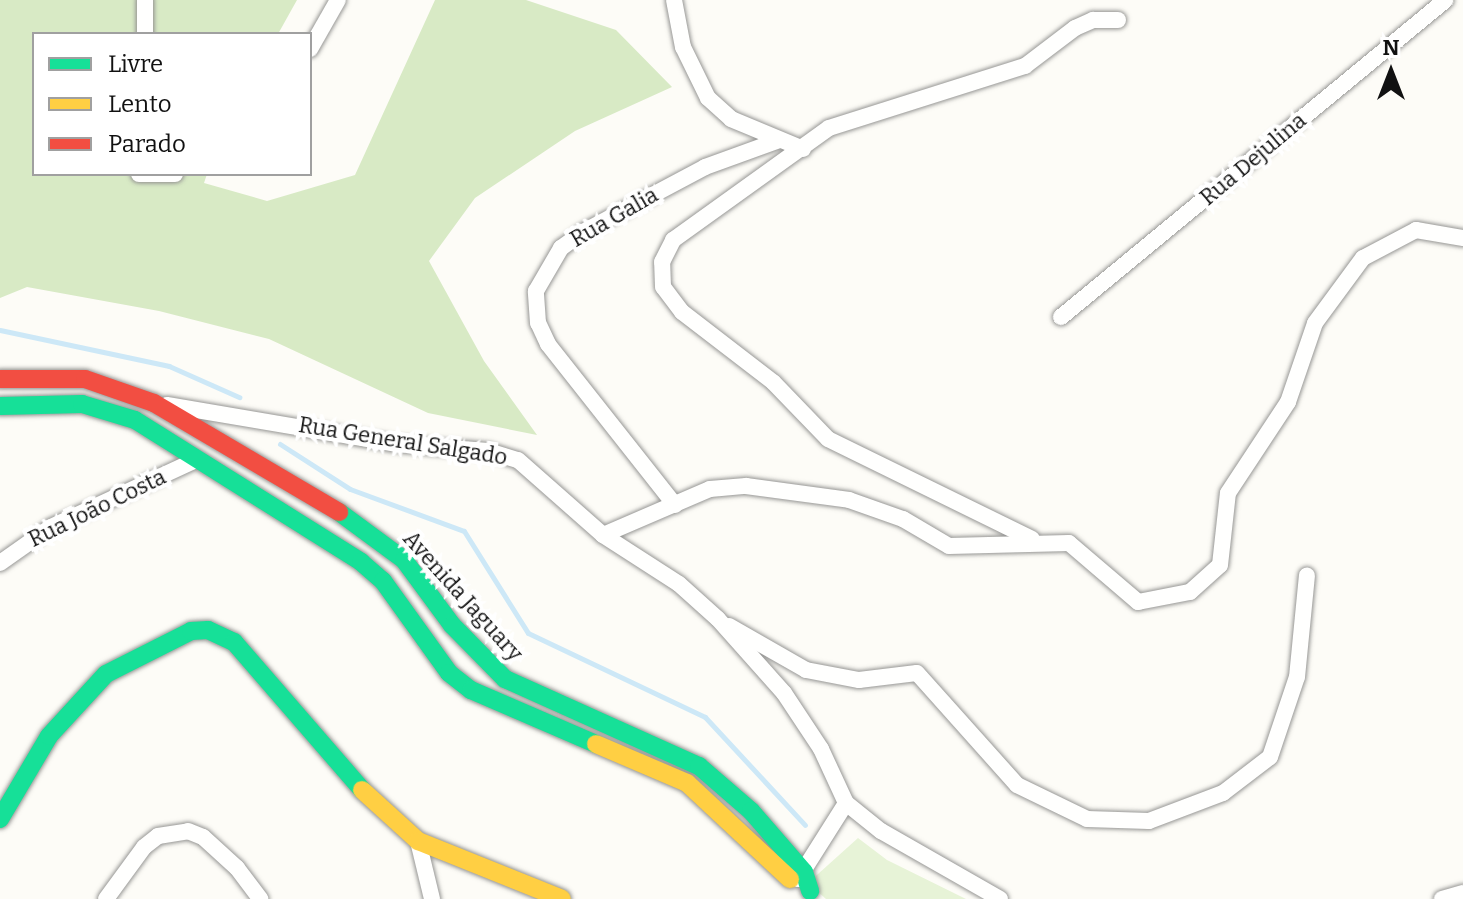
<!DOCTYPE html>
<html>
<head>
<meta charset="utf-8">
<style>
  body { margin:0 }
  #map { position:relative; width:1463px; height:899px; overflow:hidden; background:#fdfcf7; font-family:Bitter,serif }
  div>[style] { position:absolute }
  .green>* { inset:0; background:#e7f3d7 }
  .forest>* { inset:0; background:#d8eac5 }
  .stream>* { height:5px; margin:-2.5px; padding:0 2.5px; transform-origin:2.5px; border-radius:2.5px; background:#cde8f7 }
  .roads { filter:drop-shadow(0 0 2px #979795) drop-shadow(0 0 2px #979795) }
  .street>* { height:16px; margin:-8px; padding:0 8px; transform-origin:8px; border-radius:8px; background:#fffffe }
  .fast>* { height:18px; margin:-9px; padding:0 9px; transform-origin:9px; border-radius:9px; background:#16e098 }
  .slow>* { height:18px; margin:-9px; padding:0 9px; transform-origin:9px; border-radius:9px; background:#ffcf43 }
  .jam>* { height:18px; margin:-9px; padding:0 9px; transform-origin:9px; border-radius:9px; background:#f24e42 }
  span { translate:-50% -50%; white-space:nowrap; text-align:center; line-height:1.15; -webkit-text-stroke:8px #fff; paint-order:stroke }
  .street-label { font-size:22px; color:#111 }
  .legend { position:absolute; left:32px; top:32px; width:280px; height:144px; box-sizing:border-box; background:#fff; border:2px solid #a0a0a0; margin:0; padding:10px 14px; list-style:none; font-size:24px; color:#111 }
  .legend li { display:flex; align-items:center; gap:16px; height:40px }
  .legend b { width:40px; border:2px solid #a0a0a0 }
  .north { position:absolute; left:1351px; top:32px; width:80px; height:80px; -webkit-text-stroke:6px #fff; paint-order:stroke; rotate:0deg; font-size:22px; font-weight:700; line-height:32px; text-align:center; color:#111 }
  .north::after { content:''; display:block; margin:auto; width:28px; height:36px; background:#111; clip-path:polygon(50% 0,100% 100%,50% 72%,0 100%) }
</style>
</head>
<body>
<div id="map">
  <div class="green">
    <i style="clip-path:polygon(858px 838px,887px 860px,966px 899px,826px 899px,808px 883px)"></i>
  </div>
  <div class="forest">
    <i style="clip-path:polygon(0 0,297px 0,278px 34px,34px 34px,34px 174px,207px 174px,204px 183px,267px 201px,355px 175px,435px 0,526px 0,616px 30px,672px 87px,575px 131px,475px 198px,429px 261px,484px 361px,537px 435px,428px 413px,269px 339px,159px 311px,27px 287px,0 298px)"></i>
  </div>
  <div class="stream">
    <i style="left:0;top:330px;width:173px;rotate:12deg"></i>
    <i style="left:169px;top:366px;width:77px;rotate:23.9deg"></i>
    <i style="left:280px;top:444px;width:83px;rotate:32.7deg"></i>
    <i style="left:350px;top:489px;width:121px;rotate:20.2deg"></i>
    <i style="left:464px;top:531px;width:120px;rotate:57.9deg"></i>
    <i style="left:528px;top:633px;width:196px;rotate:25.4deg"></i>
    <i style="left:705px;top:717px;width:147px;rotate:47.2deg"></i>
  </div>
  <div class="roads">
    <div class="street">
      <i style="left:674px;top:0;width:48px;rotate:79.2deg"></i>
      <i style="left:683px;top:47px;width:57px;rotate:63.9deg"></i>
      <i style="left:708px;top:98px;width:31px;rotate:42deg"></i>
      <i style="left:731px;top:119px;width:78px;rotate:22.6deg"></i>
      <i style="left:145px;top:34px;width:34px;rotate:-90deg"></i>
      <i style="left:310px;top:49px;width:56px;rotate:-60.3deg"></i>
      <i style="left:139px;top:174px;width:36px"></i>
      <i style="left:1061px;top:317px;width:498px;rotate:-39.5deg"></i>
      <i style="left:167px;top:405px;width:234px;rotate:9.6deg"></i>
      <i style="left:398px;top:444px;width:90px;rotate:4.4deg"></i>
      <i style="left:488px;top:451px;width:31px;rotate:17deg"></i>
      <i style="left:518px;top:460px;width:113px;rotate:41.4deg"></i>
      <i style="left:603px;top:535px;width:90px;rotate:32.8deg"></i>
      <i style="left:679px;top:584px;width:52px;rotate:41.9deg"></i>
      <i style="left:718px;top:619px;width:99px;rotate:48.3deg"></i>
      <i style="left:784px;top:693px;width:67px;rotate:56.5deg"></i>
      <i style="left:821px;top:749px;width:60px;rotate:65.2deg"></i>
      <i style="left:846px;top:803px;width:45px;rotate:38.7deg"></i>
      <i style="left:881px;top:831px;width:137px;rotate:29.7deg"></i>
      <i style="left:675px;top:505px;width:205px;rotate:-128.3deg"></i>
      <i style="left:548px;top:344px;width:23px;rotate:-115deg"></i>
      <i style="left:538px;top:323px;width:32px;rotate:-94deg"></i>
      <i style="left:536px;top:291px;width:50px;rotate:-59.8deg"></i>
      <i style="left:561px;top:248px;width:27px;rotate:-36deg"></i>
      <i style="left:583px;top:232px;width:138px;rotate:-28deg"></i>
      <i style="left:705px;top:167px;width:77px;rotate:-19.9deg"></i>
      <i style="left:603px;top:535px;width:116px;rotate:-23.3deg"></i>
      <i style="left:710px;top:489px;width:36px;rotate:-5deg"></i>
      <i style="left:746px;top:486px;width:104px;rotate:7.7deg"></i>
      <i style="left:849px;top:500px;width:57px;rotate:19.4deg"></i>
      <i style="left:903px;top:519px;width:53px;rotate:30.4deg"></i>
      <i style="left:949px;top:546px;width:120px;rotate:-1.4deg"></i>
      <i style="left:1069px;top:543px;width:91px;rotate:40.5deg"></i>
      <i style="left:1138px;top:602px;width:53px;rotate:-10.9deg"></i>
      <i style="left:1190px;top:592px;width:40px;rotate:-42deg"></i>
      <i style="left:1220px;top:565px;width:72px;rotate:-83.7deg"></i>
      <i style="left:1228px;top:493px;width:109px;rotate:-56.6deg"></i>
      <i style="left:1288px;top:402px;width:83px;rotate:-71.1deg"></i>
      <i style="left:1315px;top:323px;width:81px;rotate:-53.6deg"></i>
      <i style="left:1363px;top:258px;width:60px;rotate:-27.8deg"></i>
      <i style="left:1416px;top:230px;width:48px;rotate:9.7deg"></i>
      <i style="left:1032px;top:539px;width:227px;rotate:-153.9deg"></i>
      <i style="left:828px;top:439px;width:79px;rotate:-134deg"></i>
      <i style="left:773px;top:382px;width:115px;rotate:-142.4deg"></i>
      <i style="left:682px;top:312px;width:31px;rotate:-127deg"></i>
      <i style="left:663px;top:287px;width:25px;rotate:-92deg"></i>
      <i style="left:662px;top:262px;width:25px;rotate:-63deg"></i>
      <i style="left:673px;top:240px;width:192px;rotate:-35.7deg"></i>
      <i style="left:829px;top:128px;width:206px;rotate:-17.6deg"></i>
      <i style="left:1025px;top:66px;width:63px;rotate:-37.2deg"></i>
      <i style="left:1075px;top:28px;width:20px;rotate:-24deg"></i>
      <i style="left:1093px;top:20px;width:25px"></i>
      <i style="left:0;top:563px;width:62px;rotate:-35.2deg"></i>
      <i style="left:51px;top:527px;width:162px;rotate:-24.8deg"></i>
      <i style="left:729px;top:626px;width:89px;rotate:29.7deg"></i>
      <i style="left:806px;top:670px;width:54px;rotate:10.7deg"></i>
      <i style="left:859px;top:680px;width:58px;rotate:-6.9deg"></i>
      <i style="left:917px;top:673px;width:150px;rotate:48.2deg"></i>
      <i style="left:1017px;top:785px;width:78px;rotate:25.9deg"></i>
      <i style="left:1087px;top:819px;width:62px;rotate:1.8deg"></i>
      <i style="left:1149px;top:821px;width:79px;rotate:-20.7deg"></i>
      <i style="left:1223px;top:793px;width:59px;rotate:-37.5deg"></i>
      <i style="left:1270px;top:757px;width:84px;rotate:-71.4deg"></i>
      <i style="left:1297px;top:677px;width:102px;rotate:-84.4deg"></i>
      <i style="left:418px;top:841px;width:60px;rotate:76.4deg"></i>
      <i style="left:798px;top:879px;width:90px;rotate:-57.7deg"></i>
      <i style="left:106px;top:899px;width:64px;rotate:-53.8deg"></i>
      <i style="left:144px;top:847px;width:18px;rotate:-38deg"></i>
      <i style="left:158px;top:836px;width:30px;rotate:-9deg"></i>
      <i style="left:188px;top:831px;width:16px;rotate:22deg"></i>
      <i style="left:203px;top:837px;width:46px;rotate:42.4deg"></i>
      <i style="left:237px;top:868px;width:39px;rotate:53deg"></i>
      <i style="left:1442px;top:899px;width:22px;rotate:-16deg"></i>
    </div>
    <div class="fast">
      <i style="left:0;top:406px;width:82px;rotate:-1.4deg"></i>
      <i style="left:82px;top:404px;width:55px;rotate:16.8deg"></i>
      <i style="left:135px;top:420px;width:267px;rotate:32.1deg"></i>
      <i style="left:361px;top:562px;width:29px;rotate:41deg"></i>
      <i style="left:383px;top:581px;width:113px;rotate:54.3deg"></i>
      <i style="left:449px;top:673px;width:28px;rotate:38deg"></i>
      <i style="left:471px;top:690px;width:136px;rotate:23.4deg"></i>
      <i style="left:339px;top:512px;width:81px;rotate:36.4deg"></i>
      <i style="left:404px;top:560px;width:81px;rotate:53.6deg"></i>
      <i style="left:452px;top:625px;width:76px;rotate:45.5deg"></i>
      <i style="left:505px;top:679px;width:213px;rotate:24.2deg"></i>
      <i style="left:699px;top:766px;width:69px;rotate:40.9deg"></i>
      <i style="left:751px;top:811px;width:81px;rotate:49deg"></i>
      <i style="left:804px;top:872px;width:20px;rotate:72deg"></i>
      <i style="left:0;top:819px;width:96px;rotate:-59.4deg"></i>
      <i style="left:49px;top:736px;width:84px;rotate:-47.4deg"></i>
      <i style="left:106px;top:674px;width:95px;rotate:-26.8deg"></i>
      <i style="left:191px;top:631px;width:17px;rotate:-3deg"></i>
      <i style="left:208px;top:630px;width:29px;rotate:25deg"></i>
      <i style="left:234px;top:642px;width:196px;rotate:49.1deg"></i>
    </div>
    <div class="slow">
      <i style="left:596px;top:744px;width:99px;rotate:23.2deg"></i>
      <i style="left:687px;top:783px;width:141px;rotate:43deg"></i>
      <i style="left:362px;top:790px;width:76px;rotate:42.3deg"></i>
      <i style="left:418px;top:841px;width:155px;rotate:21.9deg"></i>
    </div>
    <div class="jam">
      <i style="left:0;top:379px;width:85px"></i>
      <i style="left:85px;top:379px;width:73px;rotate:19.2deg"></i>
      <i style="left:154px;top:403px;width:215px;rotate:30.5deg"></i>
    </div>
  </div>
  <div class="street-label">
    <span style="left:1253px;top:159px;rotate:-40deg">Rua Dejulina</span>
    <span style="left:614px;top:217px;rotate:-30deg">Rua Galia</span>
    <span style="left:403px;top:441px;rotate:9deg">Rua General Salgado</span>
    <span style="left:97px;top:508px;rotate:-26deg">Rua João Costa</span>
    <span style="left:463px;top:596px;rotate:48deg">Avenida Jaguary</span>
  </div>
  <ul class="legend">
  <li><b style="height:10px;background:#16e098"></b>Livre</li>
  <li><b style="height:10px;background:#ffcf43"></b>Lento</li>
  <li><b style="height:10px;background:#f24e42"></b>Parado</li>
  </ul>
  <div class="north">N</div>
</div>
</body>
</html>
